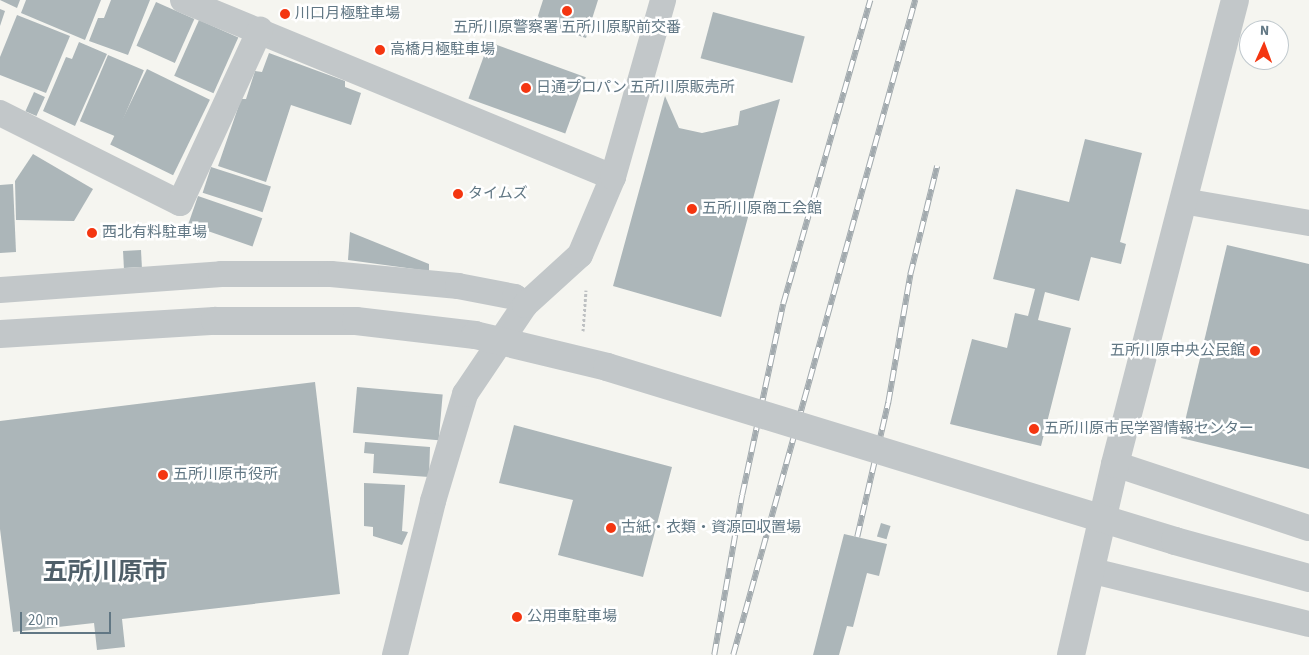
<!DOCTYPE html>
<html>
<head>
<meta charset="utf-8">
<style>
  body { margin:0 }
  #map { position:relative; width:1309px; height:655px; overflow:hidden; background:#f5f5f0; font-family:"Source Sans 3","Noto Sans JP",sans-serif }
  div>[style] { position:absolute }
  .building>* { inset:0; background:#acb6b9; transform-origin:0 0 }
  .path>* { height:3px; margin-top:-1.5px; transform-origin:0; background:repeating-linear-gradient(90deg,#bdc0c2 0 2.5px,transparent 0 5px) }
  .minor>* { height:26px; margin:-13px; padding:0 13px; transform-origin:13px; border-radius:13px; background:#c2c7c9 }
  .tertiary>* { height:28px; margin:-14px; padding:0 14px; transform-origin:14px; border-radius:14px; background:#c2c7c9 }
  .rail>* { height:5.5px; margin-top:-2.75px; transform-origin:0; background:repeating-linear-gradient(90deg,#fff 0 11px,#a2aaae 0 22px); box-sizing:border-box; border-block:1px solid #a2aaae }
  .tertiary-bridge>* { height:28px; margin:-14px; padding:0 14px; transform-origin:14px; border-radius:14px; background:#c2c7c9 }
  .dots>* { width:14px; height:14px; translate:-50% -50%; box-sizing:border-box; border:2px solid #fff; border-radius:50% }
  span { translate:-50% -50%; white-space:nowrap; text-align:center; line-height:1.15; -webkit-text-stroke:5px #fff; paint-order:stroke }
  .poi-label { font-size:15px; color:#617784 }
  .left { translate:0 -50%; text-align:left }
  .right { translate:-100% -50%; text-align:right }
  .town-label { font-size:25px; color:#4f5f69; font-weight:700 }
  .north { position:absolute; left:1239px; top:20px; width:50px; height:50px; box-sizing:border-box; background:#fff; border:1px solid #c0c9ce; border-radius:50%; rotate:2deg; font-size:14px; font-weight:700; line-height:20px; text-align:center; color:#617784 }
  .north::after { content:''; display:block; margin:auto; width:18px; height:22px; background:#f43611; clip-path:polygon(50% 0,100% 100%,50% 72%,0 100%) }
  .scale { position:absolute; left:20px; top:612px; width:91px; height:22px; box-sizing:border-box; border:2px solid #617784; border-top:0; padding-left:6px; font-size:15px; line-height:18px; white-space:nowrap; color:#617784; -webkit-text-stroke:4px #fff; paint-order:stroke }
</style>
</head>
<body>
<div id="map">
  <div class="building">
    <i style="clip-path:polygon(0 0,20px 0,17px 8px)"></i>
    <i style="clip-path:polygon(26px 0,101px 0,85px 40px,21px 13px)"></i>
    <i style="clip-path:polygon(111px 0,150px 0,128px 55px,89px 41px,98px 18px,104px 18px)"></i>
    <i style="clip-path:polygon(543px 0,598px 0,586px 38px,536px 22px)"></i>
    <i style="left:156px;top:2px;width:42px;height:48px;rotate:24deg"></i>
    <i style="clip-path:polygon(0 9px,5px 11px,0 26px)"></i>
    <i style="left:713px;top:12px;width:95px;height:48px;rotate:15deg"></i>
    <i style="clip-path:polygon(17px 15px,70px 36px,46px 93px,0 75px,0 57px)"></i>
    <i style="left:199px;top:20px;width:43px;height:61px;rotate:24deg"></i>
    <i style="clip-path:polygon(79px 42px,107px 54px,75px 126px,43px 111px,66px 57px,72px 59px)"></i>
    <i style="left:489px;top:42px;width:103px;height:60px;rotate:20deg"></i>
    <i style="clip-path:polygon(269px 53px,345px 81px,345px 87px,361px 93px,351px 125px,291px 105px,266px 182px,218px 166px,241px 99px,246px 99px,255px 71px,262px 72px)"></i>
    <i style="left:108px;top:55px;width:39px;height:72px;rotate:23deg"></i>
    <i style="left:147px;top:69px;width:70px;height:84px;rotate:26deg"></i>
    <i style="left:34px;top:92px;width:12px;height:21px;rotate:24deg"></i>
    <i style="clip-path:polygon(665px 96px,679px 128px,702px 133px,738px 125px,740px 111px,780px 99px,721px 317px,613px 286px)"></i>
    <i style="clip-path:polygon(1085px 139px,1142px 153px,1120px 242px,1126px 244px,1121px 264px,1091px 257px,1079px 301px,1045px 292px,1038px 320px,1071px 328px,1041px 446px,950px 424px,972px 339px,1007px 348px,1015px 313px,1028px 316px,1035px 289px,993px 279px,1016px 189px,1069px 202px)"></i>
    <i style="clip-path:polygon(33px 154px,93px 189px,74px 221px,16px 220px,15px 181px)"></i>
    <i style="left:211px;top:167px;width:63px;height:27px;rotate:18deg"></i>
    <i style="clip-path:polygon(13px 184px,16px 252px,0 253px,0 185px)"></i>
    <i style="left:198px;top:196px;width:68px;height:30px;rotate:19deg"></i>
    <i style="clip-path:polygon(350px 232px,429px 264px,429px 271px,348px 260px)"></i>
    <i style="clip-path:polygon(1227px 245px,1309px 264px,1309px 469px,1181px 438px)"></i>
    <i style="left:141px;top:250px;width:17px;height:18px;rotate:87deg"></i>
    <i style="clip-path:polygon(315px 382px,340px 594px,122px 619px,125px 647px,97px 650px,94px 623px,13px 632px,0 529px,0 421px)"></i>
    <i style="left:357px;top:387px;width:86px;height:46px;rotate:5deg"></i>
    <i style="clip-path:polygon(514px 425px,672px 467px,643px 577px,558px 555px,573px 500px,499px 483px)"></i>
    <i style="clip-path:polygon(365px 442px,430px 447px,429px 477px,373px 473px,374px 454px,364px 453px)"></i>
    <i style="clip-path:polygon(364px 483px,405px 485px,402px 531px,408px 532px,402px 545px,373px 536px,373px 527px,364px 526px)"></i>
    <i style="left:881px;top:523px;width:10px;height:14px;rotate:17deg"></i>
    <i style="clip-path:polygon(844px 534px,887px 544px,879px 576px,867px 573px,853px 627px,847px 626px,839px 655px,813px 655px)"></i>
  </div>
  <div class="path">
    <i style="left:583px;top:331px;width:41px;rotate:-85.8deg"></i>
  </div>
  <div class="minor">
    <i style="left:183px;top:0;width:465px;rotate:22.4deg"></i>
    <i style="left:0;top:113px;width:201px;rotate:26.6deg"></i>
    <i style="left:180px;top:203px;width:191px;rotate:-65.2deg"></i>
    <i style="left:1183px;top:201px;width:128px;rotate:9.9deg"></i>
    <i style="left:0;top:290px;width:222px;rotate:-4.1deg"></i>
    <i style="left:221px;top:274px;width:110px"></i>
    <i style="left:331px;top:274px;width:128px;rotate:5.4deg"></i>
    <i style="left:458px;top:286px;width:58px;rotate:10.9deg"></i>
    <i style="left:515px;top:297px;width:13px;rotate:39deg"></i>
    <i style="left:1115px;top:464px;width:204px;rotate:18.3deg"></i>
    <i style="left:1093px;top:571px;width:222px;rotate:13.8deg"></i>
    <i style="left:395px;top:655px;width:159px;rotate:-76.1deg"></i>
    <i style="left:433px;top:501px;width:112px;rotate:-73.3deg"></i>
    <i style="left:465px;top:394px;width:107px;rotate:-56deg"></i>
    <i style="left:525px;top:305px;width:74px;rotate:-42.3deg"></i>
    <i style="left:580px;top:255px;width:85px;rotate:-67.1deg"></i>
    <i style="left:613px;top:177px;width:184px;rotate:-74.2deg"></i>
  </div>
  <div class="tertiary">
    <i style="left:1071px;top:655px;width:196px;rotate:-77deg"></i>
    <i style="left:1115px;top:464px;width:479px;rotate:-75.5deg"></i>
  </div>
  <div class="rail">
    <i style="left:857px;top:537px;width:138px;rotate:-77deg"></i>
    <i style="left:888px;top:403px;width:130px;rotate:-80.2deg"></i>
    <i style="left:910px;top:275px;width:112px;rotate:-76.1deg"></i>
    <i style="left:714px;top:655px;width:162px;rotate:-80.1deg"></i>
    <i style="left:742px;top:495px;width:195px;rotate:-77.9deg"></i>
    <i style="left:783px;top:304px;width:316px;rotate:-74deg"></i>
    <i style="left:733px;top:655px;width:680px;rotate:-74.47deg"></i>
  </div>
  <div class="tertiary-bridge">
    <i style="left:0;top:334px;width:215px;rotate:-3.5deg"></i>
    <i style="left:215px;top:321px;width:141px"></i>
    <i style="left:356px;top:321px;width:120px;rotate:6.7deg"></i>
    <i style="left:475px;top:335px;width:136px;rotate:13.6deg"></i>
    <i style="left:607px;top:367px;width:594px;rotate:17.03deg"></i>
    <i style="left:1175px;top:541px;width:139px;rotate:15.4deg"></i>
  </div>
  <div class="dots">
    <i style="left:567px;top:11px;background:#f43611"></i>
    <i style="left:285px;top:14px;background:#f43611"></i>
    <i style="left:380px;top:50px;background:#f43611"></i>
    <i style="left:526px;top:88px;background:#f43611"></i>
    <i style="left:458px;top:194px;background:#f43611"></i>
    <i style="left:692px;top:209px;background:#f43611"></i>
    <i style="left:92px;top:233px;background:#f43611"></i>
    <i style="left:1255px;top:351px;background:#f43611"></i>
    <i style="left:1034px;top:429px;background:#f43611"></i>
    <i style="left:163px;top:475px;background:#f43611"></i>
    <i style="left:611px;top:528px;background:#f43611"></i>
    <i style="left:517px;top:617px;background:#f43611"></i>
  </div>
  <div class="poi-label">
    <span class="left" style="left:295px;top:14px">川口月極駐車場</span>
    <span style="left:567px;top:28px">五所川原警察署 五所川原駅前交番</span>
    <span class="left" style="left:390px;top:50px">高橋月極駐車場</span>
    <span class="left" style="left:536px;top:88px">日通プロパン 五所川原販売所</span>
    <span class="left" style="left:468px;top:194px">タイムズ</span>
    <span class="left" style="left:702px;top:209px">五所川原商工会館</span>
    <span class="left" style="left:102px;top:233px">西北有料駐車場</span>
    <span class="right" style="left:1245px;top:351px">五所川原中央公民館</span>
    <span class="left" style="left:1044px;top:429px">五所川原市民学習情報センター</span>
    <span class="left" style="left:173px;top:475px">五所川原市役所</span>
    <span class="left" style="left:621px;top:528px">古紙・衣類・資源回収置場</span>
    <span class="left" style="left:527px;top:617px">公用車駐車場</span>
  </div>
  <div class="town-label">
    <span style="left:105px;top:572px">五所川原市</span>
  </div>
  <div class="north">N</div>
  <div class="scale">20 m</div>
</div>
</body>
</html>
